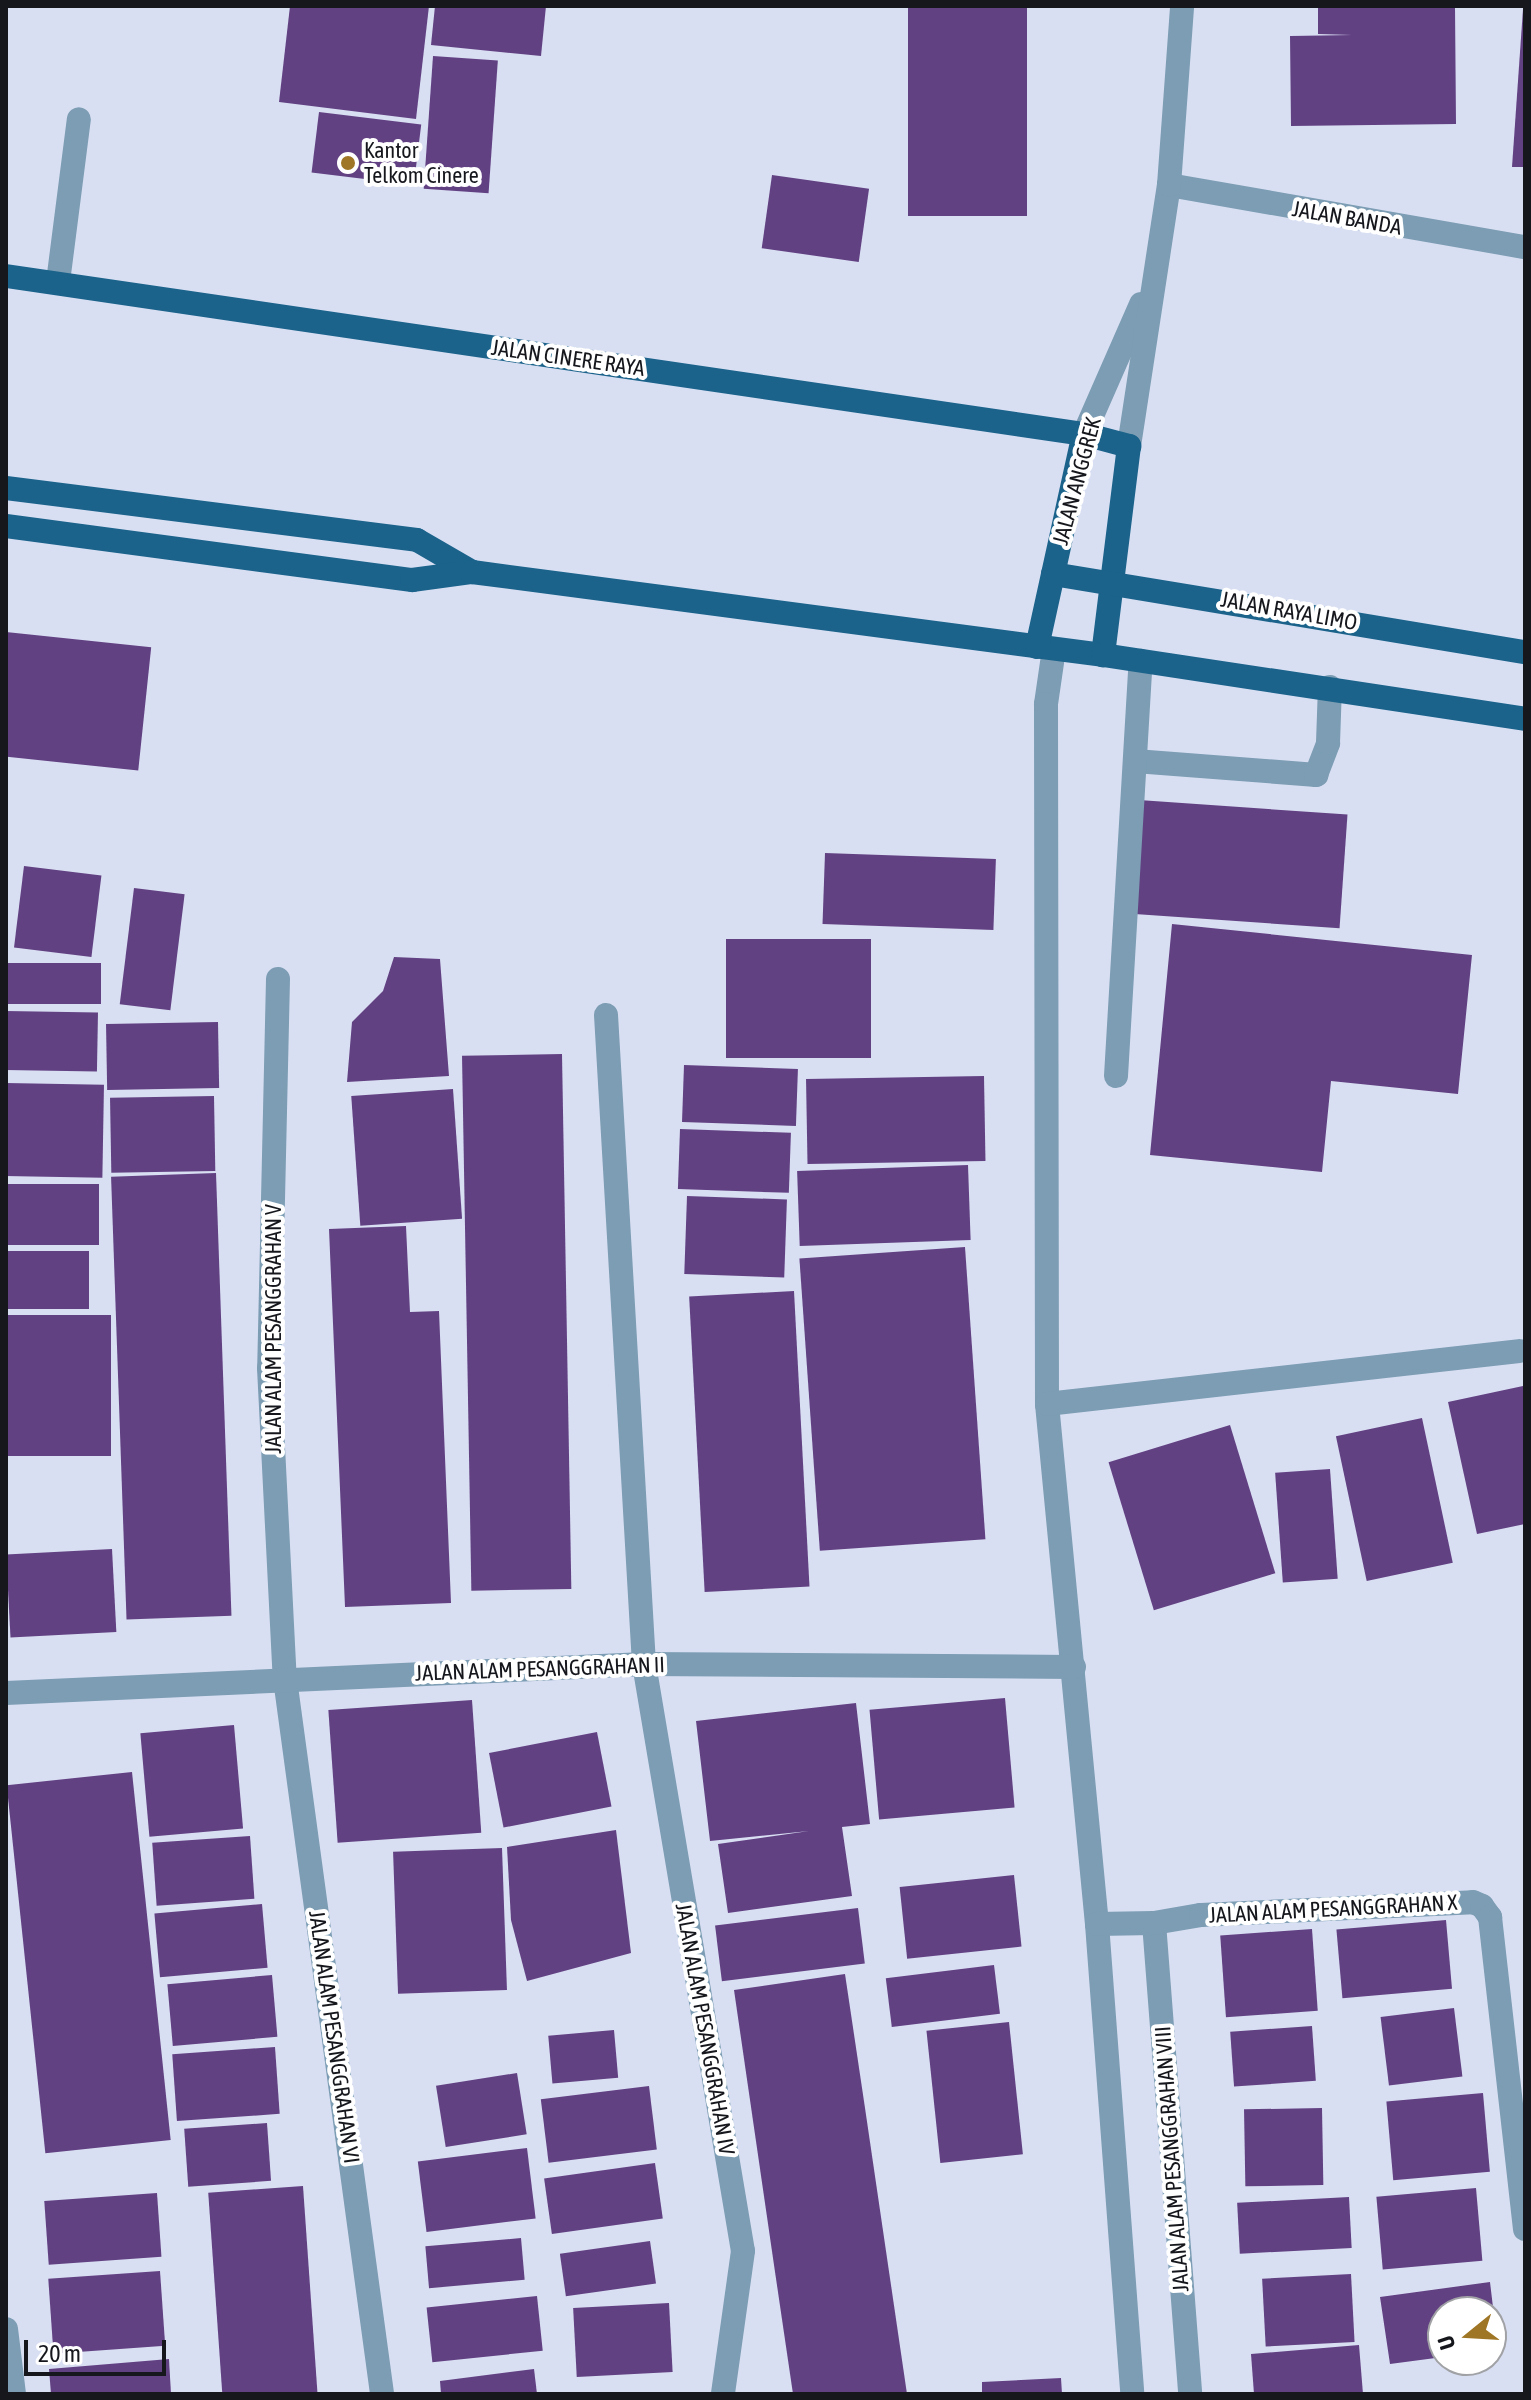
<!DOCTYPE html>
<html>
<head>
<meta charset="utf-8">
<style>
  body { margin:0 }
  #map { position:relative; width:1531px; height:2400px; overflow:hidden; background:#d9dff3; font-family:"Asap Condensed",sans-serif }
  div>[style] { position:absolute }
  .building>* { inset:0; background:#624183; transform-origin:0 0 }
  .minor>* { height:24px; margin:-12px; padding:0 12px; transform-origin:12px; border-radius:12px; background:#7c9db3 }
  .major>* { height:24px; margin:-12px; padding:0 12px; transform-origin:12px; border-radius:12px; background:#1b638b }
  .dots>* { width:22px; height:22px; translate:-50% -50%; box-sizing:border-box; border:4px solid #fff; border-radius:50% }
  span { translate:-50% -50%; white-space:nowrap; text-align:center; line-height:1.15; -webkit-text-stroke:8px #fff; paint-order:stroke }
  .poi-label { font-size:22px; color:#15171d }
  .left { translate:0 -50%; text-align:left }
  .street-label { font-size:22px; color:#15171d }
  .frame { position:absolute; inset:0; border:8px solid #15171d; pointer-events:none }
  .north { position:absolute; left:1427px; top:2296px; width:80px; height:80px; box-sizing:border-box; background:#fff; border:2px solid #a1a2a5; border-radius:50%; rotate:252deg; font-size:22px; font-weight:700; line-height:32px; text-align:center; color:#15171d }
  .north::after { content:''; display:block; margin:auto; width:28px; height:36px; background:#9f7625; clip-path:polygon(50% 0,100% 100%,50% 72%,0 100%) }
  .scale { position:absolute; left:24px; top:2340px; width:142px; height:36px; box-sizing:border-box; border:4px solid #15171d; border-top:0; padding-left:10px; font-size:24px; line-height:28px; white-space:nowrap; color:#15171d; -webkit-text-stroke:6px #fff; paint-order:stroke }
</style>
</head>
<body>
<div id="map">
  <div class="building">
    <i style="clip-path:polygon(290px 6px,429px 6px,416px 119px,279px 102px)"></i>
    <i style="clip-path:polygon(435px 6px,546px 6px,541px 56px,431px 45px)"></i>
    <i style="left:908px;top:6px;width:119px;height:210px"></i>
    <i style="clip-path:polygon(1318px 6px,1455px 6px,1456px 124px,1291px 126px,1290px 36px,1352px 35px,1318px 34px)"></i>
    <i style="clip-path:polygon(1523px 9px,1525px 9px,1525px 167px,1512px 167px)"></i>
    <i style="left:433px;top:56px;width:65px;height:133px;rotate:4deg"></i>
    <i style="left:319px;top:112px;width:103px;height:61px;rotate:7deg"></i>
    <i style="left:772px;top:175px;width:98px;height:74px;rotate:8deg"></i>
    <i style="left:6px;top:632px;width:146px;height:124px;rotate:6deg"></i>
    <i style="left:1139px;top:800px;width:209px;height:114px;rotate:4deg"></i>
    <i style="left:825px;top:853px;width:171px;height:71px;rotate:2deg"></i>
    <i style="left:24px;top:866px;width:78px;height:82px;rotate:7deg"></i>
    <i style="left:134px;top:888px;width:51px;height:117px;rotate:7deg"></i>
    <i style="clip-path:polygon(1172px 924px,1472px 955px,1458px 1094px,1331px 1081px,1322px 1172px,1150px 1155px)"></i>
    <i style="left:726px;top:939px;width:145px;height:119px"></i>
    <i style="clip-path:polygon(394px 957px,440px 959px,449px 1076px,347px 1082px,352px 1022px,383px 991px)"></i>
    <i style="left:6px;top:963px;width:95px;height:41px"></i>
    <i style="left:6px;top:1011px;width:92px;height:59px;rotate:1deg"></i>
    <i style="left:218px;top:1022px;width:66px;height:112px;rotate:89deg"></i>
    <i style="left:562px;top:1054px;width:535px;height:100px;rotate:89deg"></i>
    <i style="left:684px;top:1065px;width:114px;height:57px;rotate:2deg"></i>
    <i style="left:984px;top:1076px;width:85px;height:178px;rotate:89deg"></i>
    <i style="left:6px;top:1083px;width:98px;height:93px;rotate:1deg"></i>
    <i style="left:453px;top:1089px;width:130px;height:102px;rotate:86deg"></i>
    <i style="left:214px;top:1096px;width:75px;height:104px;rotate:89deg"></i>
    <i style="left:680px;top:1129px;width:111px;height:60px;rotate:2deg"></i>
    <i style="left:968px;top:1165px;width:75px;height:171px;rotate:88deg"></i>
    <i style="left:216px;top:1173px;width:443px;height:105px;rotate:88deg"></i>
    <i style="left:99px;top:1184px;width:61px;height:93px;rotate:90deg"></i>
    <i style="left:687px;top:1196px;width:100px;height:78px;rotate:2deg"></i>
    <i style="clip-path:polygon(406px 1226px,410px 1312px,439px 1311px,451px 1603px,345px 1607px,329px 1229px)"></i>
    <i style="left:965px;top:1247px;width:293px;height:166px;rotate:86deg"></i>
    <i style="left:6px;top:1251px;width:83px;height:58px"></i>
    <i style="left:794px;top:1291px;width:296px;height:105px;rotate:87deg"></i>
    <i style="left:6px;top:1315px;width:105px;height:141px"></i>
    <i style="clip-path:polygon(1523px 1386px,1525px 1524px,1477px 1534px,1448px 1402px)"></i>
    <i style="left:1422px;top:1418px;width:148px;height:88px;rotate:78deg"></i>
    <i style="left:1230px;top:1425px;width:155px;height:127px;rotate:73deg"></i>
    <i style="left:1330px;top:1469px;width:110px;height:55px;rotate:86deg"></i>
    <i style="left:112px;top:1549px;width:83px;height:106px;rotate:87deg"></i>
    <i style="left:1005px;top:1698px;width:110px;height:136px;rotate:85deg"></i>
    <i style="left:472px;top:1700px;width:133px;height:144px;rotate:86deg"></i>
    <i style="clip-path:polygon(856px 1703px,870px 1824px,842px 1827px,852px 1896px,728px 1913px,718px 1844px,809px 1831px,710px 1841px,696px 1721px)"></i>
    <i style="left:234px;top:1725px;width:104px;height:94px;rotate:85deg"></i>
    <i style="left:597px;top:1732px;width:76px;height:110px;rotate:79deg"></i>
    <i style="left:132px;top:1772px;width:370px;height:126px;rotate:84deg"></i>
    <i style="clip-path:polygon(616px 1830px,631px 1953px,527px 1981px,511px 1920px,507px 1847px)"></i>
    <i style="left:250px;top:1836px;width:63px;height:98px;rotate:86deg"></i>
    <i style="left:502px;top:1848px;width:142px;height:109px;rotate:88deg"></i>
    <i style="left:1014px;top:1875px;width:72px;height:115px;rotate:84deg"></i>
    <i style="left:262px;top:1904px;width:64px;height:108px;rotate:85deg"></i>
    <i style="left:858px;top:1908px;width:56px;height:144px;rotate:83deg"></i>
    <i style="left:1446px;top:1920px;width:69px;height:110px;rotate:85deg"></i>
    <i style="left:1312px;top:1929px;width:82px;height:92px;rotate:86deg"></i>
    <i style="left:994px;top:1965px;width:49px;height:109px;rotate:83deg"></i>
    <i style="clip-path:polygon(845px 1974px,865px 2108px,907px 2394px,793px 2394px,774px 2265px,734px 1990px)"></i>
    <i style="left:272px;top:1975px;width:62px;height:105px;rotate:85deg"></i>
    <i style="left:1454px;top:2008px;width:69px;height:74px;rotate:83deg"></i>
    <i style="left:1009px;top:2022px;width:133px;height:83px;rotate:84deg"></i>
    <i style="left:1312px;top:2026px;width:55px;height:82px;rotate:86deg"></i>
    <i style="left:614px;top:2030px;width:48px;height:66px;rotate:85deg"></i>
    <i style="left:275px;top:2047px;width:67px;height:103px;rotate:86deg"></i>
    <i style="left:517px;top:2073px;width:62px;height:82px;rotate:81deg"></i>
    <i style="left:649px;top:2086px;width:64px;height:109px;rotate:83deg"></i>
    <i style="left:1483px;top:2093px;width:79px;height:97px;rotate:85deg"></i>
    <i style="left:1322px;top:2108px;width:77px;height:78px;rotate:89deg"></i>
    <i style="left:267px;top:2123px;width:58px;height:83px;rotate:86deg"></i>
    <i style="left:527px;top:2148px;width:71px;height:110px;rotate:83deg"></i>
    <i style="left:655px;top:2163px;width:56px;height:112px;rotate:82deg"></i>
    <i style="left:303px;top:2186px;width:209px;height:95px;rotate:86deg"></i>
    <i style="left:1476px;top:2188px;width:73px;height:100px;rotate:85deg"></i>
    <i style="left:157px;top:2193px;width:64px;height:113px;rotate:86deg"></i>
    <i style="left:1349px;top:2197px;width:51px;height:112px;rotate:87deg"></i>
    <i style="left:521px;top:2238px;width:42px;height:96px;rotate:85deg"></i>
    <i style="left:650px;top:2241px;width:43px;height:91px;rotate:82deg"></i>
    <i style="left:160px;top:2271px;width:75px;height:112px;rotate:86deg"></i>
    <i style="left:1351px;top:2274px;width:68px;height:89px;rotate:87deg"></i>
    <i style="clip-path:polygon(1490px 2282px,1498px 2349px,1491px 2350px,1491px 2312px,1443px 2312px,1443px 2357px,1390px 2364px,1380px 2297px)"></i>
    <i style="left:537px;top:2296px;width:55px;height:111px;rotate:84deg"></i>
    <i style="left:669px;top:2303px;width:69px;height:96px;rotate:87deg"></i>
    <i style="clip-path:polygon(1359px 2345px,1363px 2394px,1254px 2394px,1251px 2354px)"></i>
    <i style="clip-path:polygon(169px 2359px,171px 2394px,51px 2394px,49px 2369px)"></i>
    <i style="clip-path:polygon(534px 2369px,537px 2394px,441px 2394px,440px 2381px)"></i>
    <i style="clip-path:polygon(1061px 2378px,1062px 2394px,982px 2394px,982px 2382px)"></i>
  </div>
  <div class="minor">
    <i style="left:1169px;top:185px;width:361px;rotate:9.9deg"></i>
    <i style="left:58px;top:282px;width:164px;rotate:-82.7deg"></i>
    <i style="left:1084px;top:434px;width:142px;rotate:-66.3deg"></i>
    <i style="left:1129px;top:446px;width:264px;rotate:-81.3deg"></i>
    <i style="left:1169px;top:185px;width:179px;rotate:-85.8deg"></i>
    <i style="left:1054px;top:649px;width:56px;rotate:98.3deg"></i>
    <i style="left:1046px;top:704px;width:700px;rotate:89.92deg"></i>
    <i style="left:1047px;top:1404px;width:522px;rotate:84.51deg"></i>
    <i style="left:1097px;top:1924px;width:471px;rotate:85.7deg"></i>
    <i style="left:1135px;top:761px;width:182px;rotate:4.4deg"></i>
    <i style="left:1316px;top:775px;width:34px;rotate:-69deg"></i>
    <i style="left:1328px;top:743px;width:56px;rotate:-88deg"></i>
    <i style="left:278px;top:979px;width:389px;rotate:91.3deg"></i>
    <i style="left:269px;top:1368px;width:311px;rotate:87.1deg"></i>
    <i style="left:285px;top:1679px;width:722px;rotate:82.27deg"></i>
    <i style="left:606px;top:1015px;width:650px;rotate:86.65deg"></i>
    <i style="left:644px;top:1664px;width:595px;rotate:80.43deg"></i>
    <i style="left:743px;top:2251px;width:144px;rotate:98deg"></i>
    <i style="left:1116px;top:1076px;width:416px;rotate:-86.6deg"></i>
    <i style="left:1047px;top:1404px;width:475px;rotate:-6.4deg"></i>
    <i style="left:6px;top:1693px;width:639px;rotate:-2.6deg"></i>
    <i style="left:644px;top:1664px;width:430px;rotate:0.4deg"></i>
    <i style="left:1154px;top:1923px;width:472px;rotate:85.6deg"></i>
    <i style="left:1097px;top:1924px;width:57px;rotate:-1deg"></i>
    <i style="left:1154px;top:1923px;width:48px;rotate:-9.7deg"></i>
    <i style="left:1201px;top:1915px;width:272px;rotate:-2.7deg"></i>
    <i style="left:1473px;top:1902px;width:10px;rotate:24deg"></i>
    <i style="left:1482px;top:1906px;width:14px;rotate:54deg"></i>
    <i style="left:1490px;top:1917px;width:314px;rotate:83.6deg"></i>
    <i style="left:6px;top:2329px;width:65px;rotate:83deg"></i>
  </div>
  <div class="major">
    <i style="left:6px;top:276px;width:1090px;rotate:8.34deg"></i>
    <i style="left:1084px;top:434px;width:47px;rotate:14.9deg"></i>
    <i style="left:1129px;top:446px;width:211px;rotate:97.1deg"></i>
    <i style="left:6px;top:488px;width:414px;rotate:7.2deg"></i>
    <i style="left:417px;top:540px;width:64px;rotate:30.2deg"></i>
    <i style="left:6px;top:526px;width:410px;rotate:7.6deg"></i>
    <i style="left:412px;top:580px;width:61px;rotate:-7.6deg"></i>
    <i style="left:472px;top:572px;width:636px;rotate:7.49deg"></i>
    <i style="left:1103px;top:655px;width:427px;rotate:8.6deg"></i>
    <i style="left:1053px;top:574px;width:478px;rotate:9.4deg"></i>
    <i style="left:1037px;top:647px;width:218px;rotate:-77.6deg"></i>
  </div>
  <div class="dots">
    <i style="left:348px;top:163px;background:#9f7625"></i>
  </div>
  <div class="poi-label">
    <span class="left" style="left:364px;top:163px">Kantor<br>Telkom Cinere</span>
  </div>
  <div class="street-label">
    <span style="left:1347px;top:218px;rotate:10deg">JALAN BANDA</span>
    <span style="left:568px;top:358px;rotate:8deg">JALAN CINERE RAYA</span>
    <span style="left:1077px;top:481px;rotate:-75deg">JALAN ANGGREK</span>
    <span style="left:1289px;top:611px;rotate:10deg">JALAN RAYA LIMO</span>
    <span style="left:274px;top:1329px;rotate:-90deg">JALAN ALAM PESANGGRAHAN V</span>
    <span style="left:540px;top:1669px;rotate:-2deg">JALAN ALAM PESANGGRAHAN II</span>
    <span style="left:1333px;top:1909px;rotate:-3deg">JALAN ALAM PESANGGRAHAN X</span>
    <span style="left:705px;top:2029px;rotate:80deg">JALAN ALAM PESANGGRAHAN IV</span>
    <span style="left:334px;top:2037px;rotate:82deg">JALAN ALAM PESANGGRAHAN VI</span>
    <span style="left:1172px;top:2159px;rotate:-94deg">JALAN ALAM PESANGGRAHAN VIII</span>
  </div>
  <div class="frame"></div>
  <div class="north">U</div>
  <div class="scale">20 m</div>
</div>
</body>
</html>
